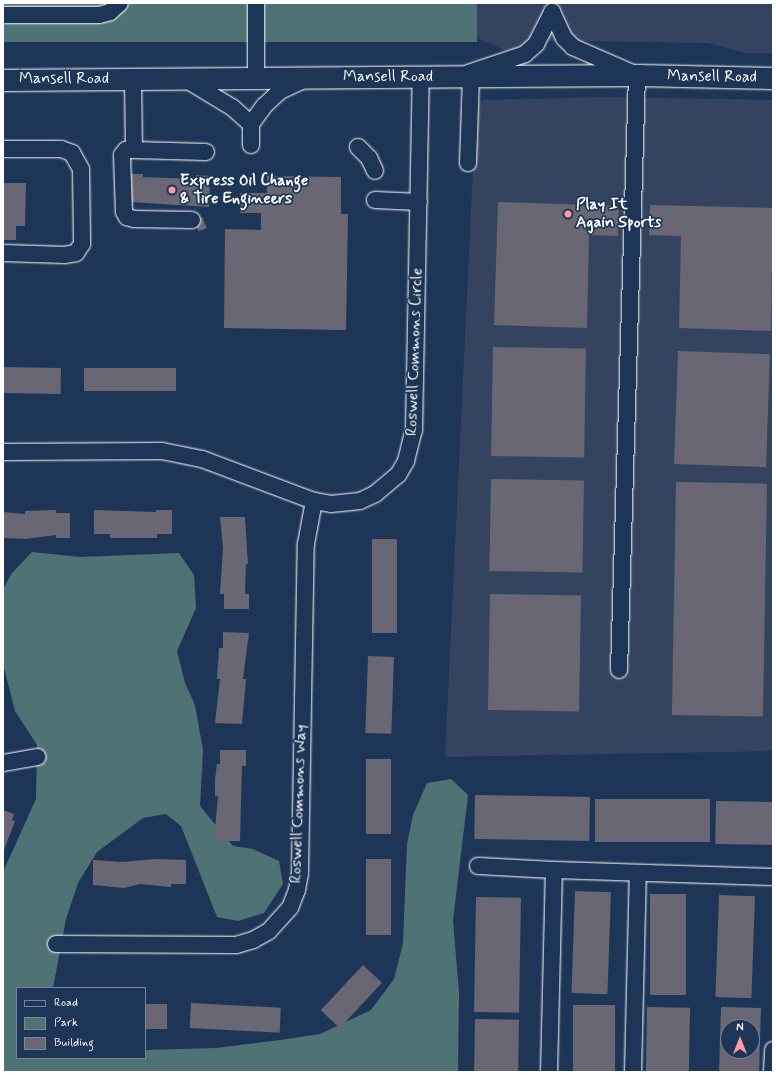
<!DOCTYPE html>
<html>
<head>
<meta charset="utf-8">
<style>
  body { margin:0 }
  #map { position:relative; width:776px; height:1075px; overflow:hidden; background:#1d3557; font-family:Mynerve,sans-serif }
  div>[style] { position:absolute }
  .built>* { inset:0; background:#344460 }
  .green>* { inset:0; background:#4f7374; transform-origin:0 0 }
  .building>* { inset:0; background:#6a6774; transform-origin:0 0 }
  .roads { filter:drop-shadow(0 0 1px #fff) drop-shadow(0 0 1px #fff) }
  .minor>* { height:16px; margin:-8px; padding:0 8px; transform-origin:8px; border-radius:8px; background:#1d3557 }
  .major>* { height:21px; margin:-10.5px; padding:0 10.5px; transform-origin:10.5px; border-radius:10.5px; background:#1d3557 }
  .dots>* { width:11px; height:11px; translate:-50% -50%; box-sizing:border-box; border:2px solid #1d3557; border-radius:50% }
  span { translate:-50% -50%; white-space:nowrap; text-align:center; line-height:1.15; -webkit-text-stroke:3.5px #1d3557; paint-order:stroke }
  .street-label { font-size:16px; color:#fff }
  .poi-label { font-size:16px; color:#fff; font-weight:700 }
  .left { translate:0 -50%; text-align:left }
  .frame { position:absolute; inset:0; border:4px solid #fff; pointer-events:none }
  .legend { position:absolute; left:16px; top:987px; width:130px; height:72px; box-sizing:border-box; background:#1d3557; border:1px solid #77869a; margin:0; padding:5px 7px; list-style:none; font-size:12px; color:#fff }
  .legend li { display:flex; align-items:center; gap:8px; height:20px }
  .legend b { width:20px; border:1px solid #77869a }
  .north { position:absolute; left:720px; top:1019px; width:40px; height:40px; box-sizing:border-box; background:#1d3557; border:1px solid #77869a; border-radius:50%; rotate:0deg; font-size:11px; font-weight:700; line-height:16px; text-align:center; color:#fff }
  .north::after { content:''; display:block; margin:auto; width:14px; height:18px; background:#ff9aa2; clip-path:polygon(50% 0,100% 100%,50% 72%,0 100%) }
</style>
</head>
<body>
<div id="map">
  <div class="built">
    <i style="clip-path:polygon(477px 3px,773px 3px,773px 53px,746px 53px,708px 43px,577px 41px,531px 41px,509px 52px,477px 38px)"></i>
    <i style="clip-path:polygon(606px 97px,773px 100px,773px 751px,445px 757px,476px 105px,483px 100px)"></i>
  </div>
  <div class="green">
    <i style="left:3px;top:3px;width:474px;height:39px"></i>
    <i style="clip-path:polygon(32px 552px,80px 557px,179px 553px,194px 575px,196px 608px,177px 651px,185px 683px,195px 705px,203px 750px,200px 806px,233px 846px,253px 849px,279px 861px,283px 884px,264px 913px,238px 921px,217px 917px,181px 826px,166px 814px,143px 818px,97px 852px,78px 883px,66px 919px,53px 988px,17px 988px,17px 1058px,145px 1058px,145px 1050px,216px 1048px,280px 1040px,320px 1034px,371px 1010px,394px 979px,403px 943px,407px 844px,413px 815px,427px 783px,451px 779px,468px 795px,453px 920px,459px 993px,458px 1072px,3px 1072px,3px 872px,36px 799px,37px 745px,15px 711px,3px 664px,3px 589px,12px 573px)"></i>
  </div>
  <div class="building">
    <i style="clip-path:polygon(131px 174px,143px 174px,143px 177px,196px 179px,196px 175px,210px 176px,209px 207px,130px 202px)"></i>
    <i style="clip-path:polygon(267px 176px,341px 177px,341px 214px,348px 214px,346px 330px,224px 328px,225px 229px,261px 230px,261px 213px,240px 213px,240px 193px,267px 193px)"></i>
    <i style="clip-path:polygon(3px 183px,26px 183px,25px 226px,16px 226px,16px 240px,3px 240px)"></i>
    <i style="clip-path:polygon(498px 202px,619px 206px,618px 236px,589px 235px,587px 328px,494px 325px)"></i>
    <i style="clip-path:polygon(650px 205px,773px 208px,771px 331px,679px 328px,681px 236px,649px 235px)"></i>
    <i style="left:202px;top:217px;width:12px;height:9px;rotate:66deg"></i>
    <i style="left:493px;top:347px;width:93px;height:109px;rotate:1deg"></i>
    <i style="left:678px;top:351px;width:92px;height:113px;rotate:2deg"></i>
    <i style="left:3px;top:367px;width:58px;height:26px;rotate:1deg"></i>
    <i style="left:84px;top:368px;width:92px;height:23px"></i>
    <i style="left:491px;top:479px;width:93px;height:92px;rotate:1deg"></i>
    <i style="left:676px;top:482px;width:91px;height:233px;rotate:1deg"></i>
    <i style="clip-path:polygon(56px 510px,56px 513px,70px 513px,70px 538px,56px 538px,56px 535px,26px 539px,3px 538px,3px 512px,25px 514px,25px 511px)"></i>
    <i style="clip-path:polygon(94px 510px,156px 512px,156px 510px,172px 510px,172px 534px,157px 534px,157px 538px,110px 538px,110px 534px,94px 534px)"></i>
    <i style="clip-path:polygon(220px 517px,245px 517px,248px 564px,246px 564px,245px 594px,249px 594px,249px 609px,224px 609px,224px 594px,220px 594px,223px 548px)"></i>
    <i style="left:372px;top:539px;width:25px;height:94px"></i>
    <i style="left:490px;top:594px;width:91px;height:116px;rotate:1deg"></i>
    <i style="clip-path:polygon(223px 632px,249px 633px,243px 679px,246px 679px,242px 724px,215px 723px,220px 679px,217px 679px,219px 648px,223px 648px)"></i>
    <i style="left:368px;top:656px;width:26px;height:77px;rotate:2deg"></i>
    <i style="clip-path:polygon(220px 750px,246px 750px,246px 766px,242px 766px,240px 841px,214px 841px,218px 796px,215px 796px,215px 779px,217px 764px,220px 764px)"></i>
    <i style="left:366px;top:759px;width:25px;height:75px"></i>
    <i style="left:475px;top:795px;width:115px;height:44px;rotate:1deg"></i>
    <i style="left:595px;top:799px;width:115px;height:43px"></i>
    <i style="left:716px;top:801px;width:57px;height:43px;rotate:1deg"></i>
    <i style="clip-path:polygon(3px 810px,14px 814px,12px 820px,15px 821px,3px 853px)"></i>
    <i style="clip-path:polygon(155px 859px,186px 860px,186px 884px,171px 884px,171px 887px,140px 884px,124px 888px,93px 885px,93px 860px,123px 862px)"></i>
    <i style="left:366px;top:859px;width:25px;height:76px"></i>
    <i style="left:575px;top:891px;width:36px;height:102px;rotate:2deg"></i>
    <i style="left:650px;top:894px;width:36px;height:101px"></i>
    <i style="left:719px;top:895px;width:36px;height:102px;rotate:2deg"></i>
    <i style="left:476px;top:897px;width:45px;height:115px;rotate:1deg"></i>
    <i style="left:363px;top:965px;width:26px;height:62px;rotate:43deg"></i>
    <i style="left:191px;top:1003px;width:90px;height:25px;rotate:3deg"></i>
    <i style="left:145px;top:1004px;width:22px;height:25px"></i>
    <i style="left:573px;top:1005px;width:42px;height:67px"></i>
    <i style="left:647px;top:1007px;width:43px;height:65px;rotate:1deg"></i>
    <i style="clip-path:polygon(evenodd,721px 1007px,761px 1008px,759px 1072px,719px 1072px,721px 1007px,728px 1027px,752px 1027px,752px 1051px,728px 1051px,728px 1027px)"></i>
    <i style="left:475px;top:1019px;width:44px;height:53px;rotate:1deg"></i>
  </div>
  <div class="roads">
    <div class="minor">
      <i style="left:3px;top:15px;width:96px"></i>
      <i style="left:99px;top:15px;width:11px;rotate:-15deg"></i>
      <i style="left:110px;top:12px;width:13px;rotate:-42deg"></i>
      <i style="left:468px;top:73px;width:60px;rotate:-18.4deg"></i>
      <i style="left:525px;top:54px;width:15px;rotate:-42deg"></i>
      <i style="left:536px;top:44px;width:36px;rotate:-63deg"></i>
      <i style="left:552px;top:12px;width:29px;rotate:65deg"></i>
      <i style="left:564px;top:38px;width:13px;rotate:45deg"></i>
      <i style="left:573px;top:47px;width:70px;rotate:23.6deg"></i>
      <i style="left:637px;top:75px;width:595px;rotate:91.73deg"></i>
      <i style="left:256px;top:78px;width:75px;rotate:-90deg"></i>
      <i style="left:133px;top:79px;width:71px;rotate:89.2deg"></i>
      <i style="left:134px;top:150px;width:8px;rotate:180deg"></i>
      <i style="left:126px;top:150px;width:6px;rotate:129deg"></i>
      <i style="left:122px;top:155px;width:57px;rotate:88deg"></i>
      <i style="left:124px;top:212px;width:6px;rotate:59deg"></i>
      <i style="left:127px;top:217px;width:7px;rotate:16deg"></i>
      <i style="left:134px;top:219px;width:58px;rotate:1deg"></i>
      <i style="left:185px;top:79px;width:56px;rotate:31.1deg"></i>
      <i style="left:233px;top:108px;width:24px;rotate:42deg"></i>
      <i style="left:251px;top:145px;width:21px;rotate:-90deg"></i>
      <i style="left:251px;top:124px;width:22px;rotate:-54deg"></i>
      <i style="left:264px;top:106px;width:22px;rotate:-43deg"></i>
      <i style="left:280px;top:91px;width:29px;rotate:-25deg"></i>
      <i style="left:358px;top:147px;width:16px;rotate:45deg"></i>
      <i style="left:369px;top:158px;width:14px;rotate:65deg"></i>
      <i style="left:3px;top:149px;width:58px"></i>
      <i style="left:61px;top:149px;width:12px;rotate:20deg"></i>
      <i style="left:72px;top:153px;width:18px;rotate:61deg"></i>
      <i style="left:81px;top:169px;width:75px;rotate:89.2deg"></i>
      <i style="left:82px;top:244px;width:11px;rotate:124deg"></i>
      <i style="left:76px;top:253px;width:11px;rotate:170deg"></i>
      <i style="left:65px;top:255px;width:62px;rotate:-178.2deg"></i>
      <i style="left:134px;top:150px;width:72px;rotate:1.6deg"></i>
      <i style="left:468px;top:163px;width:86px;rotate:-88deg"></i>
      <i style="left:375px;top:200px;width:44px;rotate:2.6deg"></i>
      <i style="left:3px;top:452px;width:159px;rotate:-0.4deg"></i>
      <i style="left:162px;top:451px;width:41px;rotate:11.3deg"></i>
      <i style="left:202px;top:459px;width:120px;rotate:20.6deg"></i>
      <i style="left:314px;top:501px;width:17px;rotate:10deg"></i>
      <i style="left:331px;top:504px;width:29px;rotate:-6deg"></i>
      <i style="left:360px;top:501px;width:17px;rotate:-25deg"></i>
      <i style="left:375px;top:494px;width:30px;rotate:-40deg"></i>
      <i style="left:398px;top:475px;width:16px;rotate:-60deg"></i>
      <i style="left:406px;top:461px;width:32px;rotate:-76deg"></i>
      <i style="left:414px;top:430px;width:353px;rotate:-88.9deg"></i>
      <i style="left:3px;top:763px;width:35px;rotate:-10deg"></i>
      <i style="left:478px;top:866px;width:76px;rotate:3deg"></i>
      <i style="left:56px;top:944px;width:180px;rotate:0.3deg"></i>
      <i style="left:236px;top:945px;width:18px;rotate:-16deg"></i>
      <i style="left:253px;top:940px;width:18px;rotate:-29deg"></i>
      <i style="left:269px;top:931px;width:31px;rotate:-48deg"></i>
      <i style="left:290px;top:908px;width:19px;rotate:-69deg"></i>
      <i style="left:297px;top:890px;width:17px;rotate:-80deg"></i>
      <i style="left:300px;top:873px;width:329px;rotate:-89deg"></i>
      <i style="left:306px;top:544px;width:44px;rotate:-79.5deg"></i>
      <i style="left:549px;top:1072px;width:202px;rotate:-88.6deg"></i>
      <i style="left:554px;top:870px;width:219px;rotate:1.8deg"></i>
      <i style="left:633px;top:1072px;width:199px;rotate:-88.6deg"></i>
      <i style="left:772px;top:1072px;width:22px;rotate:-87deg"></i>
    </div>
    <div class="major">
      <i style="left:3px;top:80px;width:634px;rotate:-0.45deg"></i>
      <i style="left:637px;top:75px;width:136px;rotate:1.3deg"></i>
    </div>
  </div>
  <div class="dots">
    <i style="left:172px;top:190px;background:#ff9aa2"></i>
    <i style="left:568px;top:214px;background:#ff9aa2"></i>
  </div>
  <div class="street-label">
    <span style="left:388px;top:77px">Mansell Road</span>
    <span style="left:712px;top:77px;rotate:1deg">Mansell Road</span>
    <span style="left:64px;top:79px">Mansell Road</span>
    <span style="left:415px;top:352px;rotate:-88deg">Roswell Commons Circle</span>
    <span style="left:299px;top:804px;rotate:-88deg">Roswell Commons Way</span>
  </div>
  <div class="poi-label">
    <span class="left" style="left:180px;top:190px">Express Oil Change<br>&amp; Tire Engineers</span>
    <span class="left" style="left:576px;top:214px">Play It<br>Again Sports</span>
  </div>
  <div class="frame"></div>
  <ul class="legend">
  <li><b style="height:5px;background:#1d3557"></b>Road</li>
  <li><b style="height:11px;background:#4f7374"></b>Park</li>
  <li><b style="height:11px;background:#6a6774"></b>Building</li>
  </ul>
  <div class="north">N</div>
</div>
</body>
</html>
